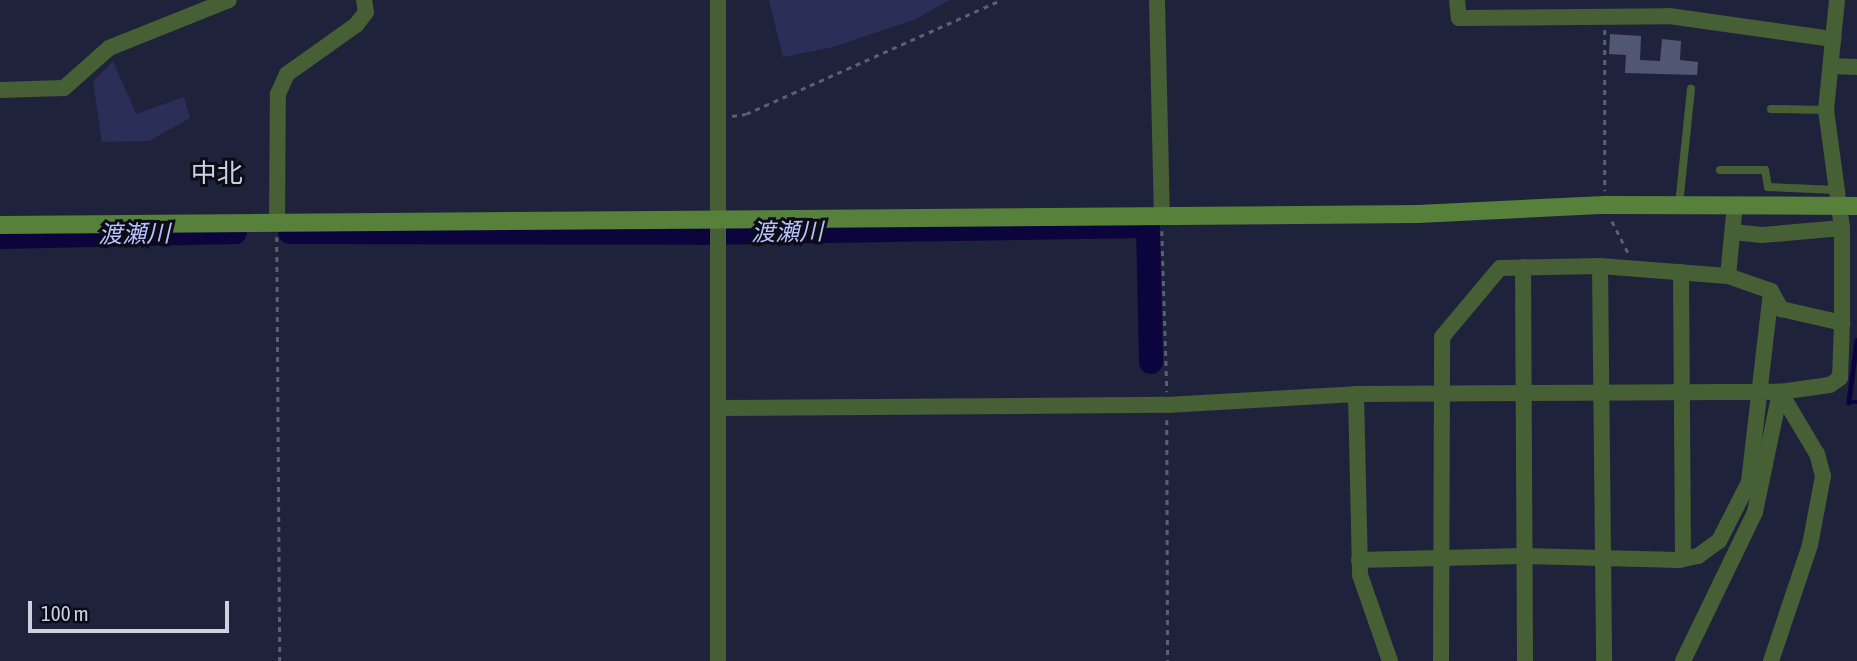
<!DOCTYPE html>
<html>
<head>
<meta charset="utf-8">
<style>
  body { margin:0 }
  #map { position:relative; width:1857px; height:661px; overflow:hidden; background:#1f223b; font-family:"Asap Condensed","Noto Sans JP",sans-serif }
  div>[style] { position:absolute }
  .green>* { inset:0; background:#2b2f58 }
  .stream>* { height:4.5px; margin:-2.25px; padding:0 2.25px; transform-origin:2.25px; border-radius:2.25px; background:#0c053d }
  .river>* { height:24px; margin:-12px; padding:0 12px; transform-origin:12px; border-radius:12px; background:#0c053d }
  .building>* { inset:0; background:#515673 }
  .path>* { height:2.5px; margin-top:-1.25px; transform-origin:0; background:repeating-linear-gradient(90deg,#5b5e75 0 5px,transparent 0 10px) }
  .lane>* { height:8px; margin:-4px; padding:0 4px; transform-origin:4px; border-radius:4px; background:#465f34 }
  .street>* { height:16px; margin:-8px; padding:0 8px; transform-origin:8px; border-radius:8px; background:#465f34 }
  .secondary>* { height:18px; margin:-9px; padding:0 9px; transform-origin:9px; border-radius:9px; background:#57803a }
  span { translate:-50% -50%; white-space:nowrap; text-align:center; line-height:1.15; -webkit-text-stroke:6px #0b0c18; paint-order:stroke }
  .water-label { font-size:24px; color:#b7c0f8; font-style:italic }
  .quarter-label { font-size:26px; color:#cdd0e1 }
  .scale { position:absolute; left:28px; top:601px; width:201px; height:32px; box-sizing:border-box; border:4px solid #cdd0e1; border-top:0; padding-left:9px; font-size:21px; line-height:24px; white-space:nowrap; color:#cdd0e1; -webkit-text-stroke:5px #0b0c18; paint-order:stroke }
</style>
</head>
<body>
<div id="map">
  <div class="green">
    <i style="clip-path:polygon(769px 0,949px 0,916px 19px,833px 47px,783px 57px)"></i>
    <i style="clip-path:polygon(113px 61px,136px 114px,184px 97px,190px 118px,149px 141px,102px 142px,93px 82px)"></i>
  </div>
  <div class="stream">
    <i style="left:1857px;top:340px;width:63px;rotate:97.4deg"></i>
    <i style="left:1849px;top:402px;width:8px"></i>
  </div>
  <div class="river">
    <i style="left:290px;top:232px;width:410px;rotate:0.1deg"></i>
    <i style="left:700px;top:233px;width:448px;rotate:-0.9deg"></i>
    <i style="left:1148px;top:226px;width:136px;rotate:88.7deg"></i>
    <i style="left:0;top:237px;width:235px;rotate:-1.2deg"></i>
  </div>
  <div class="building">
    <i style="clip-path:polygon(1610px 34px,1641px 36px,1640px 60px,1660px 61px,1662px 39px,1681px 41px,1680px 60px,1698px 62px,1697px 75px,1625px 73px,1626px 55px,1609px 54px)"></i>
  </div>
  <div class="path">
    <i style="left:1605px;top:30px;width:161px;rotate:90deg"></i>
    <i style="left:732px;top:116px;width:14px;rotate:-8deg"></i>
    <i style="left:746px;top:114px;width:279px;rotate:-24.1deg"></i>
    <i style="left:1612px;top:221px;width:36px;rotate:63deg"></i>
    <i style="left:1162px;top:231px;width:161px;rotate:88.2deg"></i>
    <i style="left:277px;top:237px;width:424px;rotate:89.6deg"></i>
    <i style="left:1167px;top:420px;width:241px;rotate:89.8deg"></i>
  </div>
  <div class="lane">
    <i style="left:1771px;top:109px;width:55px;rotate:1deg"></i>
    <i style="left:1720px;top:170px;width:45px"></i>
    <i style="left:1765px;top:170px;width:17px;rotate:80deg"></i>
    <i style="left:1768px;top:187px;width:69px;rotate:2.5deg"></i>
    <i style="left:1679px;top:205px;width:117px;rotate:-84.1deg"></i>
  </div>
  <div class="street">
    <i style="left:1157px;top:0;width:217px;rotate:88.7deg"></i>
    <i style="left:1457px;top:0;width:18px;rotate:84deg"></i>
    <i style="left:1459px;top:18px;width:210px;rotate:-0.5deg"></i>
    <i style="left:1669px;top:16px;width:166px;rotate:8deg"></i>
    <i style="left:1831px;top:66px;width:26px;rotate:2deg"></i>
    <i style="left:0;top:90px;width:64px;rotate:-1.8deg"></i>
    <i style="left:64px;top:88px;width:60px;rotate:-41.6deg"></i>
    <i style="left:109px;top:48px;width:129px;rotate:-21.8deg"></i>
    <i style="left:277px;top:222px;width:128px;rotate:-89.6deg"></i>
    <i style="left:278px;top:94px;width:22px;rotate:-66deg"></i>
    <i style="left:287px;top:74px;width:85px;rotate:-35.4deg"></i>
    <i style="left:356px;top:25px;width:16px;rotate:-52deg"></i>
    <i style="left:366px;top:12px;width:12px;rotate:-99deg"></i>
    <i style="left:1733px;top:232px;width:29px;rotate:6deg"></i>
    <i style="left:1762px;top:235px;width:80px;rotate:-5deg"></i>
    <i style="left:1600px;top:266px;width:395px;rotate:89.4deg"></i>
    <i style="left:1523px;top:267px;width:394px;rotate:89.7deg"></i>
    <i style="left:1681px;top:272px;width:287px;rotate:89.6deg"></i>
    <i style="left:1728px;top:276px;width:71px;rotate:-84.4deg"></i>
    <i style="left:1356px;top:394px;width:181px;rotate:88.7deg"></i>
    <i style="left:1360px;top:575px;width:91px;rotate:70.8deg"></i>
    <i style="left:719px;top:408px;width:448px;rotate:-0.4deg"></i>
    <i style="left:1167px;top:405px;width:189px;rotate:-3.3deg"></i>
    <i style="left:1356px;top:394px;width:424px;rotate:-0.3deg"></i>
    <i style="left:1780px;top:392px;width:50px;rotate:-8deg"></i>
    <i style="left:1830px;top:385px;width:12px;rotate:-35deg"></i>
    <i style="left:1840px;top:378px;width:55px;rotate:-87.9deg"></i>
    <i style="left:1842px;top:323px;width:95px;rotate:-90deg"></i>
    <i style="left:1842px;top:228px;width:119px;rotate:-97.7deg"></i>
    <i style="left:1826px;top:110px;width:111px;rotate:-84.3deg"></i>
    <i style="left:1359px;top:560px;width:163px;rotate:-1.4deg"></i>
    <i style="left:1522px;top:556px;width:157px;rotate:1.5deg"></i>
    <i style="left:1679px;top:560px;width:19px;rotate:-12deg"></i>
    <i style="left:1698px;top:556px;width:26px;rotate:-36deg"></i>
    <i style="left:1719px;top:541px;width:66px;rotate:-63deg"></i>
    <i style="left:1749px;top:482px;width:192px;rotate:-83.4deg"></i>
    <i style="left:718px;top:661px;width:661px;rotate:-90deg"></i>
    <i style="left:1441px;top:661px;width:324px;rotate:-89.8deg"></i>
    <i style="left:1442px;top:337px;width:90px;rotate:-50deg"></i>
    <i style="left:1500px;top:268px;width:100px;rotate:-1.1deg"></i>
    <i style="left:1600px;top:266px;width:128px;rotate:4.5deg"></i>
    <i style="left:1728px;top:276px;width:46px;rotate:19.2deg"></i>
    <i style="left:1771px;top:291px;width:21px;rotate:61deg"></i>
    <i style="left:1781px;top:309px;width:63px;rotate:12.9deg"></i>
    <i style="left:1683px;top:661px;width:165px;rotate:-64.2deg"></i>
    <i style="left:1755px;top:512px;width:123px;rotate:-78.2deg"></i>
    <i style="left:1771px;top:661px;width:122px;rotate:-71.4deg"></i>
    <i style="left:1810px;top:545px;width:70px;rotate:-79.3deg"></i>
    <i style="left:1823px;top:476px;width:23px;rotate:-105deg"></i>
    <i style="left:1817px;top:454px;width:72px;rotate:-120.8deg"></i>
  </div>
  <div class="secondary">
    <i style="left:0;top:225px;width:1418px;rotate:-0.44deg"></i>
    <i style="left:1418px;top:214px;width:187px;rotate:-2.8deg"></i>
    <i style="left:1605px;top:205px;width:252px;rotate:0.2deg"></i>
  </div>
  <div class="water-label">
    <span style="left:787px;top:232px;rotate:-1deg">渡瀬川</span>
    <span style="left:134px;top:234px;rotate:-1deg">渡瀬川</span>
  </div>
  <div class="quarter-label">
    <span style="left:217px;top:174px">中北</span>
  </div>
  <div class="scale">100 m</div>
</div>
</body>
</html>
